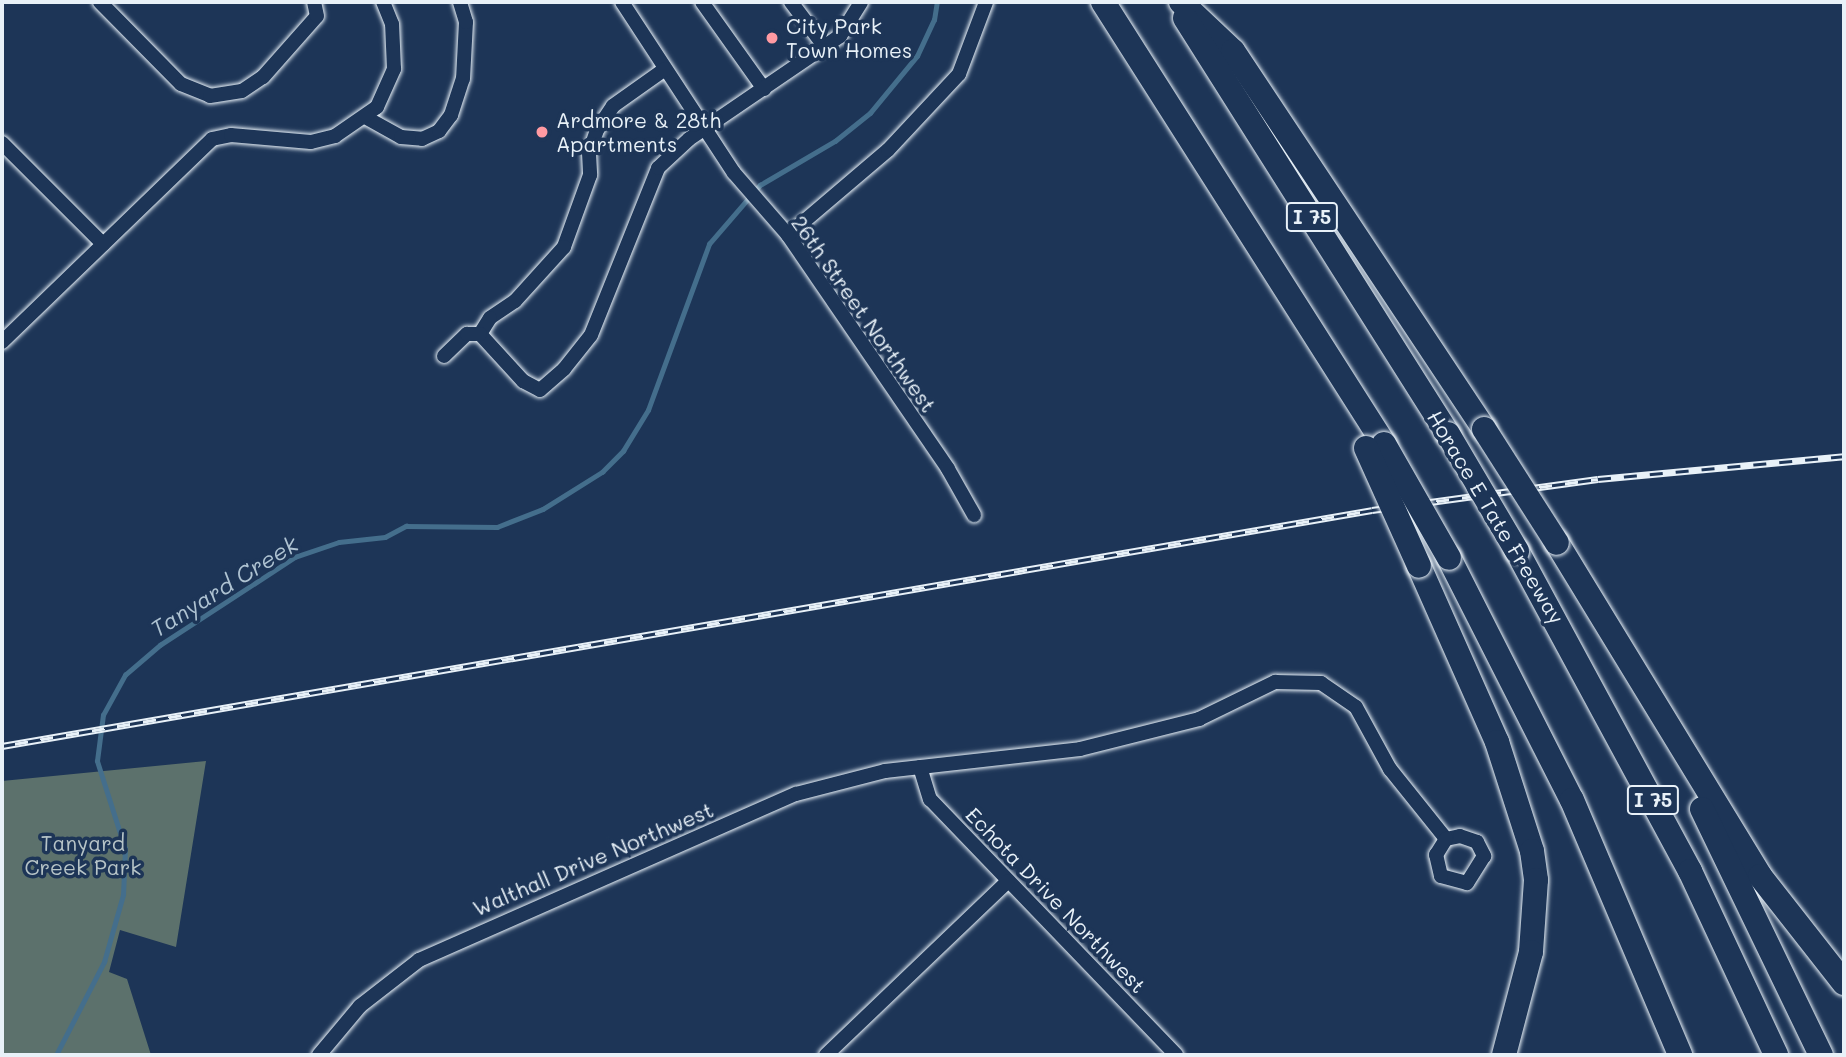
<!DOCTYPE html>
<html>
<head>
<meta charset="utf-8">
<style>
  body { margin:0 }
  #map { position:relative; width:1846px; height:1057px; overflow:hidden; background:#1d3557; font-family:Mali,sans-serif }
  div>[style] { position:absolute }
  .green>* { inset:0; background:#5c716c }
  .stream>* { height:4.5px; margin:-2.25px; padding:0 2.25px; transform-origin:2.25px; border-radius:2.25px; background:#446e8c }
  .roads { filter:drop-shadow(0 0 2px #e8f1f8) drop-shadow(0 0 2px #e8f1f8) }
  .street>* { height:14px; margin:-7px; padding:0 7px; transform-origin:7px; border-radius:7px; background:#1d3557 }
  .highway>* { height:24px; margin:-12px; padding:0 12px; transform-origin:12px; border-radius:12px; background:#1d3557 }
  .rail>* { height:7px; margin-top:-3.5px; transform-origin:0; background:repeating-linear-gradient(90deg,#1d3557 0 13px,#e8f1f8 0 26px); box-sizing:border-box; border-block:2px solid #e8f1f8 }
  .bridges { filter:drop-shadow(0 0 2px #e8f1f8) drop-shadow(0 0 2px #e8f1f8) }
  .highway-bridge>* { height:24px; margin:-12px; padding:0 12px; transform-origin:12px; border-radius:12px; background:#1d3557 }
  .dots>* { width:19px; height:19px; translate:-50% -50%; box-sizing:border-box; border:4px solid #1d3557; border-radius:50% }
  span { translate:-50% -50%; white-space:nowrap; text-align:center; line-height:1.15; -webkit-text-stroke:7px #1d3557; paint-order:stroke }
  .shield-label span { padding:2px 5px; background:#1d3557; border:2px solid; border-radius:5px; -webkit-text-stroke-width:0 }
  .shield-label { font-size:19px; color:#e8f1f8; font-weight:700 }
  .poi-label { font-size:21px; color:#e8f1f8 }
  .left { translate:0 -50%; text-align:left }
  .street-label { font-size:21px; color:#e8f1f8 }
  .park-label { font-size:21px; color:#b7c4c7 }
  .water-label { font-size:23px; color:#afc3d2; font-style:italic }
  .frame { position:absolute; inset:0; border:4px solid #e8f1f8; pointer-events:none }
</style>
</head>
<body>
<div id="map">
  <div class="green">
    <i style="clip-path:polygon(206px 761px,176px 947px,120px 930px,109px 972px,127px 979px,151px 1055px,2px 1055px,2px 781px)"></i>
  </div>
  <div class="stream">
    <i style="left:56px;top:1055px;width:105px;rotate:-62.7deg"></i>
    <i style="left:104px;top:962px;width:70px;rotate:-74.2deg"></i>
    <i style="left:123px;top:895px;width:46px;rotate:-87.5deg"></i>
    <i style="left:125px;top:849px;width:92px;rotate:-107.7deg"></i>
    <i style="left:97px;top:761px;width:46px;rotate:-82.6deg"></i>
    <i style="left:103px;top:715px;width:46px;rotate:-61.2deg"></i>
    <i style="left:125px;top:675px;width:46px;rotate:-40.6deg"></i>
    <i style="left:160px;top:645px;width:161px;rotate:-33.1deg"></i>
    <i style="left:295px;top:557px;width:46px;rotate:-18.8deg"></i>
    <i style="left:339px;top:542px;width:46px;rotate:-6.2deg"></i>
    <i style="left:385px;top:537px;width:24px;rotate:-28deg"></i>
    <i style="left:406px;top:526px;width:91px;rotate:0.6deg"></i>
    <i style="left:497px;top:527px;width:49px;rotate:-21.4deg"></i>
    <i style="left:543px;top:509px;width:70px;rotate:-32.1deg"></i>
    <i style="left:602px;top:472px;width:30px;rotate:-45deg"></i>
    <i style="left:623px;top:451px;width:48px;rotate:-58.6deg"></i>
    <i style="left:648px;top:410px;width:177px;rotate:-69.8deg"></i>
    <i style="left:709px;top:244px;width:78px;rotate:-49.2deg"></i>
    <i style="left:760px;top:185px;width:87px;rotate:-30.4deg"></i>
    <i style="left:835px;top:141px;width:45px;rotate:-38.7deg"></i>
    <i style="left:870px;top:113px;width:74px;rotate:-50.5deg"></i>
    <i style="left:917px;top:56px;width:40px;rotate:-65deg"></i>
    <i style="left:934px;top:20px;width:18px;rotate:-81deg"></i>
  </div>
  <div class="roads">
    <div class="street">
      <i style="left:100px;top:2px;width:115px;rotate:45.4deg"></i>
      <i style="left:181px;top:84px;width:31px;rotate:22deg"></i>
      <i style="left:210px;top:96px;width:32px;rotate:-9deg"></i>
      <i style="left:242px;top:91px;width:25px;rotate:-34deg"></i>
      <i style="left:263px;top:77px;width:81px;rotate:-48.5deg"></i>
      <i style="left:317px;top:16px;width:14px;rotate:-102deg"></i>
      <i style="left:622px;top:2px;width:204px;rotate:56.8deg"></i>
      <i style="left:734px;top:173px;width:82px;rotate:48.9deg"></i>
      <i style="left:788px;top:235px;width:283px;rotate:55.6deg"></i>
      <i style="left:948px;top:469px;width:53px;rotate:60.5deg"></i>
      <i style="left:702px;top:2px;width:107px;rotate:54.5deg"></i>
      <i style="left:791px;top:2px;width:56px;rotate:52.9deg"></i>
      <i style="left:665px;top:69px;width:64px;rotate:144.6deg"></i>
      <i style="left:613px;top:106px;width:29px;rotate:124deg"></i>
      <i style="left:597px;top:130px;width:24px;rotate:109deg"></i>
      <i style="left:589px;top:153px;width:22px;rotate:87deg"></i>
      <i style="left:590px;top:175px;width:77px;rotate:109.9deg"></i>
      <i style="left:564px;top:247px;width:73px;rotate:132.2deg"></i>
      <i style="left:515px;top:301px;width:30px;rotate:146deg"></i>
      <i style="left:490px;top:318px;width:19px;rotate:122deg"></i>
      <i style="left:480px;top:334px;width:64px;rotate:47.5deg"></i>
      <i style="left:523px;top:381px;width:19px;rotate:28deg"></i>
      <i style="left:540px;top:390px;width:32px;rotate:-41deg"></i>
      <i style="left:564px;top:369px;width:43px;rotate:-51.5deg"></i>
      <i style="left:591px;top:335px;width:180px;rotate:-68.1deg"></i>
      <i style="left:658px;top:168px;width:42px;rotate:-43.1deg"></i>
      <i style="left:689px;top:139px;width:183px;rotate:-34.3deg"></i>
      <i style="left:840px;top:36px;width:40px;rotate:-58deg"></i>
      <i style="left:365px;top:117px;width:41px;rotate:29.1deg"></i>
      <i style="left:401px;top:137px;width:21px;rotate:5deg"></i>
      <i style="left:422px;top:139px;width:19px;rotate:-25deg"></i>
      <i style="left:439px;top:131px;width:20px;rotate:-53deg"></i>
      <i style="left:451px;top:115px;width:38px;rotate:-72deg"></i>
      <i style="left:463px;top:79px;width:57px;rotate:-87deg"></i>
      <i style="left:466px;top:22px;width:21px;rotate:-107deg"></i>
      <i style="left:2px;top:143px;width:143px;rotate:45deg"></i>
      <i style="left:788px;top:235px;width:131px;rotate:-40.4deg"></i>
      <i style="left:888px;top:150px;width:104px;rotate:-46.9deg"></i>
      <i style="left:959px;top:74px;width:77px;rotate:-69.4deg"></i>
      <i style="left:2px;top:342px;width:292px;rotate:-44deg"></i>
      <i style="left:212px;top:139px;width:19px;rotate:-12deg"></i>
      <i style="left:231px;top:135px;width:80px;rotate:5deg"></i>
      <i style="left:311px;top:142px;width:25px;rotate:-14deg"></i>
      <i style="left:335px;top:136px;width:51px;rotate:-34.6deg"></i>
      <i style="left:377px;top:107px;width:42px;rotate:-65.9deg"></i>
      <i style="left:394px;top:69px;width:45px;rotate:-92.5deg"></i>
      <i style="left:392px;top:24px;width:24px;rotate:-112deg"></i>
      <i style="left:444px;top:356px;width:32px;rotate:-44deg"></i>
      <i style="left:467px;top:334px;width:13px"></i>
      <i style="left:920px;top:767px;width:34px;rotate:73deg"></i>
      <i style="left:930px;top:799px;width:355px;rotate:46.1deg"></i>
      <i style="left:319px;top:1055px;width:64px;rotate:-50.1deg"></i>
      <i style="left:360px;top:1006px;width:75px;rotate:-37.9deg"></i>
      <i style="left:419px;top:960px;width:412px;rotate:-23.8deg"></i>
      <i style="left:796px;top:794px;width:92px;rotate:-14.5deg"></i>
      <i style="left:885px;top:771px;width:196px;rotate:-6.4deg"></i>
      <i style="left:1080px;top:749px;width:123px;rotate:-14.1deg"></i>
      <i style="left:1199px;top:719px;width:85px;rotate:-26deg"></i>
      <i style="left:1275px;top:682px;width:46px;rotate:1.2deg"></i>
      <i style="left:1321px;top:683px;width:42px;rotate:34.4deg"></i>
      <i style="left:1356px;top:707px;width:71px;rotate:61.3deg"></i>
      <i style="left:1390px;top:769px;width:90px;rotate:51.3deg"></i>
      <i style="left:1446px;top:839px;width:14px;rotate:-12deg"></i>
      <i style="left:1460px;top:836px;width:18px;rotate:19deg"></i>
      <i style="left:1477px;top:842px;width:16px;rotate:63deg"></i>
      <i style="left:1484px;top:856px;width:32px;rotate:122deg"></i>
      <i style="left:1467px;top:883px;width:27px;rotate:-165deg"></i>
      <i style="left:1441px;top:876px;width:22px;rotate:-103deg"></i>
      <i style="left:1436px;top:855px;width:19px;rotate:-58deg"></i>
      <i style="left:826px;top:1055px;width:252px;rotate:-43.7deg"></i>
    </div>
    <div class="highway">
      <i style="left:1103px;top:2px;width:524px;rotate:57.55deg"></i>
      <i style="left:1181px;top:2px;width:71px;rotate:43.3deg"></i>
      <i style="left:1233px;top:51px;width:454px;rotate:56.4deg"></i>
      <i style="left:1185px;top:18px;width:492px;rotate:57.7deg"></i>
      <i style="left:1557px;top:543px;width:390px;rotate:58.6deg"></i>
      <i style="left:1760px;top:876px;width:136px;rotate:51.9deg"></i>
      <i style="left:1517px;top:551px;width:364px;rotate:61.6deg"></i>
      <i style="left:1690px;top:871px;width:203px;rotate:64.9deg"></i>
      <i style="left:1449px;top:558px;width:271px;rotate:63.1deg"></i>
      <i style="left:1572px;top:800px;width:277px;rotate:67deg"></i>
      <i style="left:1419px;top:566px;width:193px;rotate:66.1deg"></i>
      <i style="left:1497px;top:742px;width:114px;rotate:72.2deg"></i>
      <i style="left:1532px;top:851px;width:29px;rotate:82deg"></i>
      <i style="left:1536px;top:880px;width:72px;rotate:94deg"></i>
      <i style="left:1531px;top:952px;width:106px;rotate:104.7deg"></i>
      <i style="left:1702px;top:809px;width:273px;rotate:64.2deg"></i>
    </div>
  </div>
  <div class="rail">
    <i style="left:2px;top:746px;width:1390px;rotate:-9.77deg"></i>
    <i style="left:1372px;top:510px;width:228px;rotate:-7.8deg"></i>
    <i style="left:1598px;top:479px;width:247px;rotate:-5.3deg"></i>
  </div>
  <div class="bridges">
    <div class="highway-bridge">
      <i style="left:1484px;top:429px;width:135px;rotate:57.4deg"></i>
      <i style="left:1448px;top:434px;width:136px;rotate:59.5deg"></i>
      <i style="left:1384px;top:444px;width:131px;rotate:60.3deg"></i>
      <i style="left:1366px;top:448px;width:129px;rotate:65.8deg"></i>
    </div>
  </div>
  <div class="dots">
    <i style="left:772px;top:38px;background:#ff9aa2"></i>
    <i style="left:542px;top:132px;background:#ff9aa2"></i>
  </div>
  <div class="shield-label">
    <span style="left:1312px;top:217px">I 75</span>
    <span style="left:1653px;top:800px">I 75</span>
  </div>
  <div class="poi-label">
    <span class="left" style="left:786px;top:38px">City Park<br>Town Homes</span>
    <span class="left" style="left:556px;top:132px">Ardmore &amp; 28th<br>Apartments</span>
  </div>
  <div class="street-label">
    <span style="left:864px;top:314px;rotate:55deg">26th Street Northwest</span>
    <span style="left:1496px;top:517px;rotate:59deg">Horace E Tate Freeway</span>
    <span style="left:593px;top:859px;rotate:-23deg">Walthall Drive Northwest</span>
    <span style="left:1056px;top:900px;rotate:46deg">Echota Drive Northwest</span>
  </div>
  <div class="park-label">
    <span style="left:83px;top:855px">Tanyard<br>Creek Park</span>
  </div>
  <div class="water-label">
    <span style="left:224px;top:586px;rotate:-32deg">Tanyard Creek</span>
  </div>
  <div class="frame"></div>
</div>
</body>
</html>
